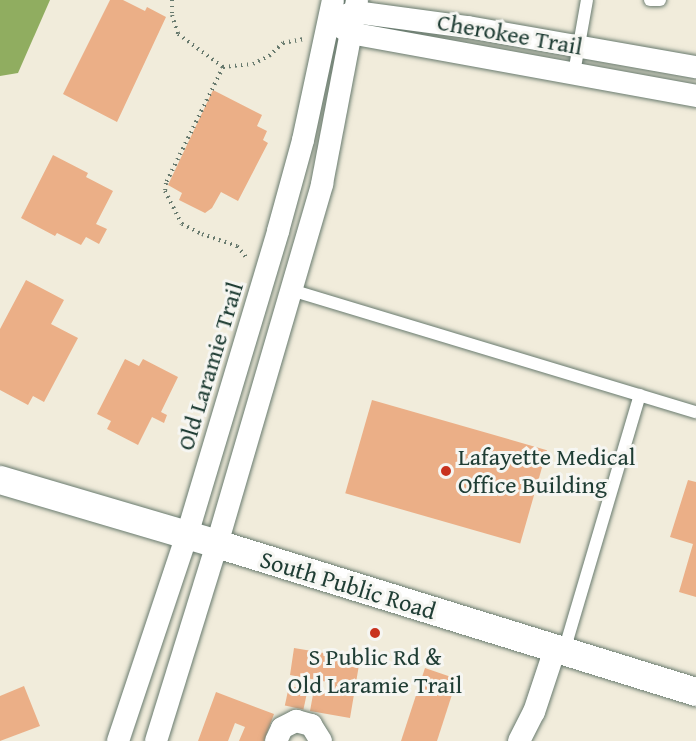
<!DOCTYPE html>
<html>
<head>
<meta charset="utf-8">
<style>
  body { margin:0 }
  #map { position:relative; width:696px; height:741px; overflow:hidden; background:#f1ecdb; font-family:"Gentium Book Plus",serif }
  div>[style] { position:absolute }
  .forest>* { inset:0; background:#90ad60 }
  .building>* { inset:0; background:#ebaf87; transform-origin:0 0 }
  .path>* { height:4px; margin-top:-2px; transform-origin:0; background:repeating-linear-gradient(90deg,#687a6e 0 1.5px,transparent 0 6px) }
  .roads { filter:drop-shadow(0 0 2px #687a6e) drop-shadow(0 0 2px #687a6e) }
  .service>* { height:12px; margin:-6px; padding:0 6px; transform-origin:6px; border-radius:6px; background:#fff }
  .minor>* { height:22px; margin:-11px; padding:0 11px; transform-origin:11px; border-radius:11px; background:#fff }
  .tertiary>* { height:28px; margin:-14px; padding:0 14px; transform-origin:14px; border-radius:14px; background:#fff }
  .dots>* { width:16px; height:16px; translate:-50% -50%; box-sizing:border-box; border:3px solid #f6f6f2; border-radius:50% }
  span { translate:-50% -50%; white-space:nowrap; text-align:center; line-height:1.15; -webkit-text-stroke:6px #f6f6f2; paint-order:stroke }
  .street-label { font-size:24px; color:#1f3d34 }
  .poi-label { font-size:24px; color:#1f3d34 }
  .left { translate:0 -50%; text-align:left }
</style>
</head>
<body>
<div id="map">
  <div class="forest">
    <i style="clip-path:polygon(0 0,50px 0,18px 73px,0 76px)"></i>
  </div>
  <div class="building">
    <i style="clip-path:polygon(110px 0,123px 0,145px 11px,147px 7px,166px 17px,117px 122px,63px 94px)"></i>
    <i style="clip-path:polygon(213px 90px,262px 115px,257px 126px,267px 131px,263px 140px,268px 143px,238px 201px,221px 192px,212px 208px,205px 213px,179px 200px,182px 193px,168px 185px)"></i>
    <i style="clip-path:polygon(53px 155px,88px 173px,86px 177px,113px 191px,96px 224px,107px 229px,99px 244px,86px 237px,81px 245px,57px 233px,55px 236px,21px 218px)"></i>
    <i style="clip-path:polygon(26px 280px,64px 300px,51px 324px,78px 338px,44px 402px,33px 396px,28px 405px,0 390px,0 329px)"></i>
    <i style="clip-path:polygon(125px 359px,139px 366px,143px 359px,178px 377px,161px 412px,167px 415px,164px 423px,152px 417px,138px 445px,107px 429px,111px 421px,97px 414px)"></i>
    <i style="left:372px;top:400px;width:182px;height:97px;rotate:16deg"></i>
    <i style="clip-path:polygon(688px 480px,696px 482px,696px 597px,679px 592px,693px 544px,670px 537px)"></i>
    <i style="clip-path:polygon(294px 648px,360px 659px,350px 718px,310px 711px,314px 689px,332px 692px,333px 683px,290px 675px)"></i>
    <i style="clip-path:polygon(425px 668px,457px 679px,437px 741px,401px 741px)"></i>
    <i style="clip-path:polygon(24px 686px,40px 726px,0 741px,0 696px)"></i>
    <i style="left:289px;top:686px;width:19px;height:20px;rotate:12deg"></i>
    <i style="clip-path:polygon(216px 692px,274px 714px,264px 741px,239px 741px,245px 727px,235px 723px,228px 741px,198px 741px)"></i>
  </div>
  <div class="path">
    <i style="left:172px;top:0;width:15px;rotate:90deg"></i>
    <i style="left:172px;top:15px;width:20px;rotate:72deg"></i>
    <i style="left:178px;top:34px;width:56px;rotate:36.3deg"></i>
    <i style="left:223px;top:67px;width:30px;rotate:-6deg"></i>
    <i style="left:253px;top:64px;width:18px;rotate:-27deg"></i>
    <i style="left:269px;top:56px;width:19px;rotate:-43deg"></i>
    <i style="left:283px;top:43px;width:21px;rotate:-11deg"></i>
    <i style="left:223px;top:67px;width:129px;rotate:116.2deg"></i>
    <i style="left:166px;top:183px;width:8px;rotate:97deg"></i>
    <i style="left:165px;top:191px;width:37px;rotate:63deg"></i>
    <i style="left:182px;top:224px;width:22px;rotate:27deg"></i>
    <i style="left:202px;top:234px;width:37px;rotate:19deg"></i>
    <i style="left:237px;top:246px;width:14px;rotate:51deg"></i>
  </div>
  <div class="roads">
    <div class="service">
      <i style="left:650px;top:0;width:10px"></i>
      <i style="left:574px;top:73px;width:74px;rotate:-79.9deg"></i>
      <i style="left:291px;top:290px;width:423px;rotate:16.8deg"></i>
      <i style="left:564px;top:651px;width:267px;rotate:-73.5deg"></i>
    </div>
    <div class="minor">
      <i style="left:340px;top:17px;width:16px;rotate:-18deg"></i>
      <i style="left:355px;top:12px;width:114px;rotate:7.6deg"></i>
      <i style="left:468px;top:27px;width:231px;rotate:10deg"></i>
      <i style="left:339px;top:26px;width:13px;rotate:32deg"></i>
      <i style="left:350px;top:33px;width:352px;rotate:10.3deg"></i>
      <i style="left:118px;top:741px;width:217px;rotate:-71.5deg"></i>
      <i style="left:187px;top:535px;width:317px;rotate:-73.3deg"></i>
      <i style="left:278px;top:231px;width:94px;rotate:-74.6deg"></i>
      <i style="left:303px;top:140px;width:143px;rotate:-77.9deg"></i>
      <i style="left:156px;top:741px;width:206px;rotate:-72.8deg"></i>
      <i style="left:217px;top:544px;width:375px;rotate:-73.7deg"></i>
      <i style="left:322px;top:184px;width:187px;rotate:-79.2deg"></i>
      <i style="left:276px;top:741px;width:14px;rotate:-65deg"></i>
      <i style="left:282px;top:728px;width:16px;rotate:-27deg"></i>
      <i style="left:296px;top:721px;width:16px;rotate:15deg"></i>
      <i style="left:311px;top:725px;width:19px;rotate:58deg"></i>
      <i style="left:519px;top:741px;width:33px;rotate:-63deg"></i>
      <i style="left:534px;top:712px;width:66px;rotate:-71.6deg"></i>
    </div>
    <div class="tertiary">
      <i style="left:0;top:480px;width:226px;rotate:16.4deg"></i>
      <i style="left:217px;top:544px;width:501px;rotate:17.17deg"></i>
    </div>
  </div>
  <div class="dots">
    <i style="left:446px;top:471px;background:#c8321e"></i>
    <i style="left:375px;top:633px;background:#c8321e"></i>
  </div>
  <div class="street-label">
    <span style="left:510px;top:34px;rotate:10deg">Cherokee Trail</span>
    <span style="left:210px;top:366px;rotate:-73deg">Old Laramie Trail</span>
    <span style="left:348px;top:585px;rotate:17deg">South Public Road</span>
  </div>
  <div class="poi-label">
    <span class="left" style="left:458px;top:471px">Lafayette Medical<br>Office Building</span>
    <span style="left:375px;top:671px">S Public Rd &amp;<br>Old Laramie Trail</span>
  </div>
</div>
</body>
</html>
